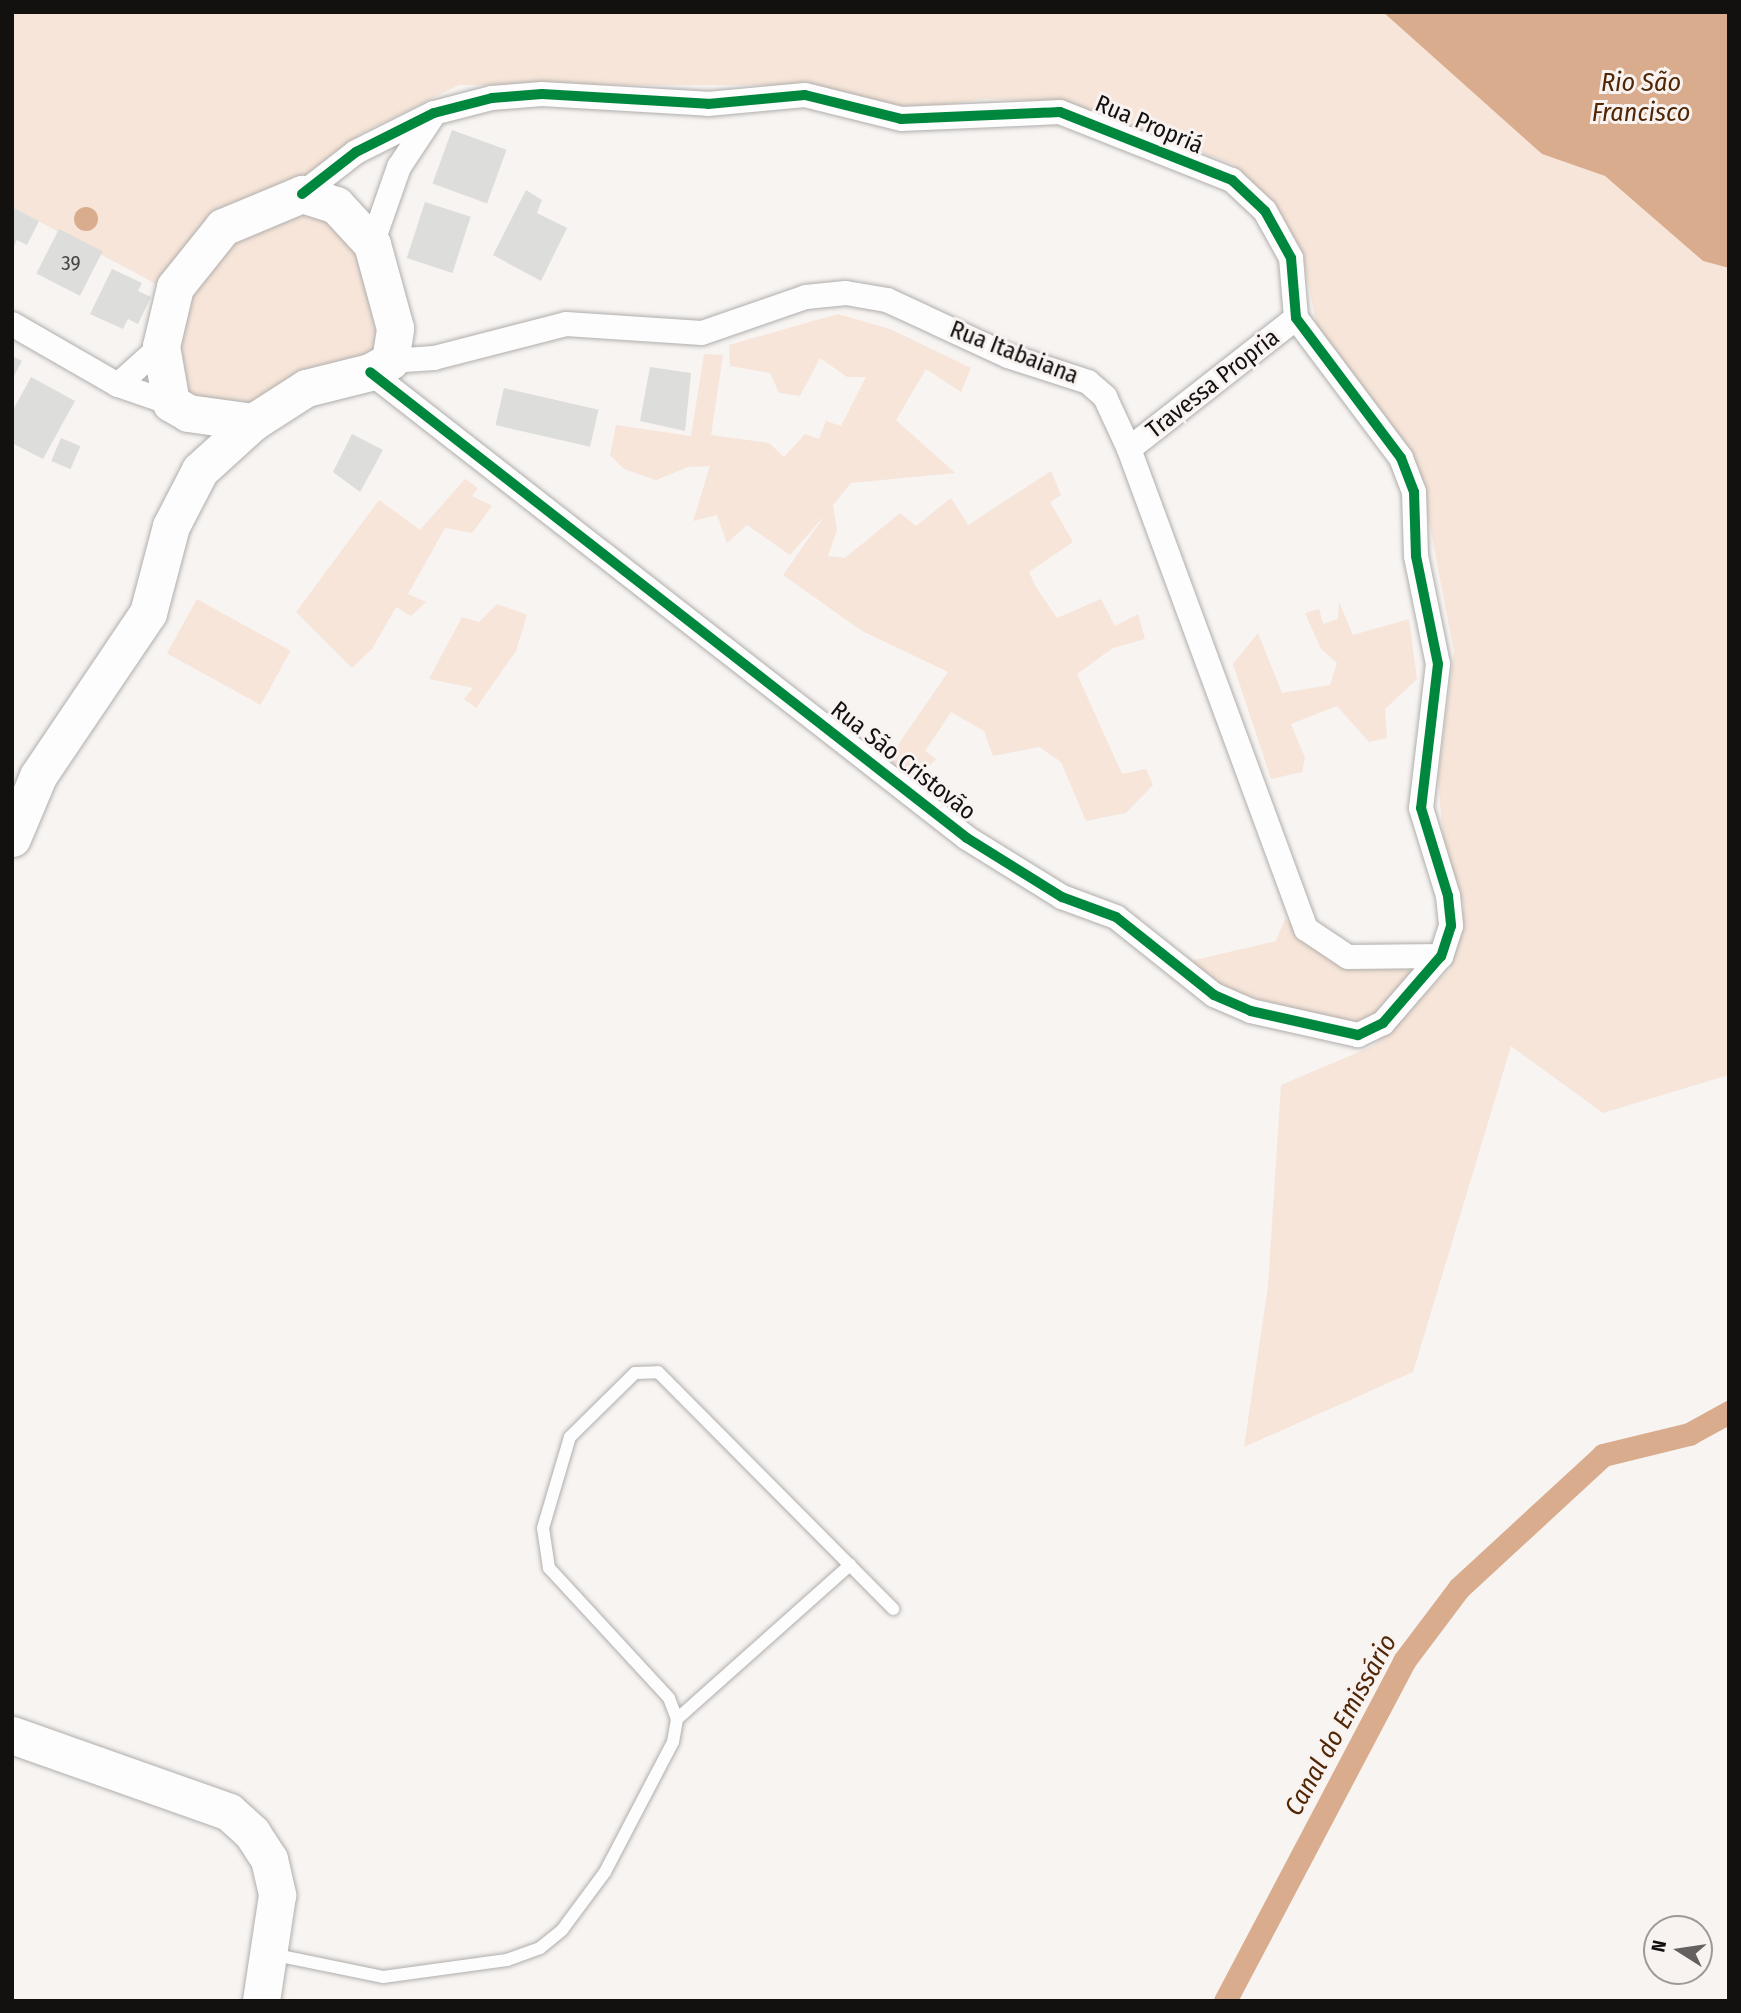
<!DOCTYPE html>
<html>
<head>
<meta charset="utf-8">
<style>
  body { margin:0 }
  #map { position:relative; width:1741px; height:2013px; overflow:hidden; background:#f7f4f2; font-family:"Fira Sans Condensed",sans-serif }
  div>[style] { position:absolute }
  .green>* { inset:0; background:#f7e5d9; transform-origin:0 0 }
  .water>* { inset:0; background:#daac8e }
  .round { border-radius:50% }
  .canal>* { height:23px; margin:-11.5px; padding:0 11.5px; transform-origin:11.5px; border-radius:11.5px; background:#daac8e }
  .building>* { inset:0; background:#dddddc; transform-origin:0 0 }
  .roads { filter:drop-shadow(0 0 2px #b0aeac) drop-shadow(0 0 2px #b0aeac) }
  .lane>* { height:12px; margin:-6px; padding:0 6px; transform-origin:6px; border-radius:6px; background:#fefdfd }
  .street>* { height:24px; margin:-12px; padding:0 12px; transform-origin:12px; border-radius:12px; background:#fefdfd }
  .secondary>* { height:37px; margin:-18.5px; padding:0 18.5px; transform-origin:18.5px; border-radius:18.5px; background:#fefdfd }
  .cycleway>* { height:10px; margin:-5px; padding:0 5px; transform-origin:5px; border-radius:5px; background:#00873e }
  span { translate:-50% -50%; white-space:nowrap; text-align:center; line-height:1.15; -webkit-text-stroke:6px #f8f3f1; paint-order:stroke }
  .number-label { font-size:21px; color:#484645 }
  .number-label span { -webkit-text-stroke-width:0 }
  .street-label { font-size:24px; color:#131110 }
  .water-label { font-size:26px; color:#512604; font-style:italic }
  .frame { position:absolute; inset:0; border:14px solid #131110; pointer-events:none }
  .north { position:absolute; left:1643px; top:1915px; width:70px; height:70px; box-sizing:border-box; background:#f8f3f1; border:2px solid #9c9997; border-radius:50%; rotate:282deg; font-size:19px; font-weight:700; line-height:28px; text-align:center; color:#131110 }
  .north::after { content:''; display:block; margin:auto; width:24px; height:32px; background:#63605f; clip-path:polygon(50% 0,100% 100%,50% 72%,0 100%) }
</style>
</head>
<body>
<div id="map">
  <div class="green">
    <i style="clip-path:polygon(12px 12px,1383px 12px,1542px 154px,1605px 176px,1703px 261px,1729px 268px,1729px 1075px,1603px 1113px,1511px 1046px,1413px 1372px,1244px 1447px,1268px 1286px,1281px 1085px,1373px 1046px,1449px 970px,1464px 906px,1444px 847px,1438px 779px,1454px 652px,1419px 469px,1317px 329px,1305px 265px,1274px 205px,1233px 164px,1058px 101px,986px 99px,901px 110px,776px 85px,459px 85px,362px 133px,158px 285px,12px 207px)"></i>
    <i style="clip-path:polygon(294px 204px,352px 235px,382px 354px,247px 405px,189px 404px,168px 359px,205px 257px)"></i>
    <i style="clip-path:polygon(838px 314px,890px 329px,971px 368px,961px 392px,926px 369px,896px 420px,955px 473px,851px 483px,833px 505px,837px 530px,828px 556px,845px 558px,900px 513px,916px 526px,951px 498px,968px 525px,1051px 471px,1061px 495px,1050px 502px,1073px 542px,1029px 572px,1036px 587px,1057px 618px,1101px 599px,1115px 626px,1138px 614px,1145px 639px,1113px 648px,1077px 674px,1122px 774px,1146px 769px,1153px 785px,1126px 813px,1086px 821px,1061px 762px,1039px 747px,993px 756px,984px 731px,951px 712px,925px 751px,936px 759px,912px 784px,885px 764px,948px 672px,862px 631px,783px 575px,825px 515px,790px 555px,747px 525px,727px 543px,717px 515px,693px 521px,710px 466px,688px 467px,656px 480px,624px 469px,610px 455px,616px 425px,691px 436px,704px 354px,723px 355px,711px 435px,769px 443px,784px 457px,805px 434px,819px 439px,826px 421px,841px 426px,866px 377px,847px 377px,820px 358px,800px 396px,779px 393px,770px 373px,730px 366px,729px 345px)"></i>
    <i style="clip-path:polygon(465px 479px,478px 488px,472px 496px,492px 506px,472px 533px,445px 528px,408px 594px,426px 602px,411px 616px,396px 607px,372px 649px,352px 668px,296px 612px,379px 500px,420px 530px)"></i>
    <i style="left:197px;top:599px;width:107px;height:62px;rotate:29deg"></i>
    <i style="clip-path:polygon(1339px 602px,1353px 635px,1409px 619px,1417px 679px,1385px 709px,1387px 738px,1369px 742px,1337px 706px,1291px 724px,1305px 758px,1302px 772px,1271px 779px,1233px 664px,1258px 633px,1282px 693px,1330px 685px,1337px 663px,1321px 649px,1305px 613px,1319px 609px,1323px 624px,1338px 619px)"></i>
    <i style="clip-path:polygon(497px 604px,527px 615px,516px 651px,476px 708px,464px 699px,473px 688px,429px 679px,462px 617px,479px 622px)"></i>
    <i style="clip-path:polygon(1285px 919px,1313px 946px,1426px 964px,1379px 1017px,1354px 1027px,1217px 987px,1190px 961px,1276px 941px)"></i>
  </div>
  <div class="water">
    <i style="clip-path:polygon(1383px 12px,1729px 12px,1729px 268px,1703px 261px,1605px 176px,1542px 154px)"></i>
    <i class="round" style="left:74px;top:207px;width:24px;height:24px"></i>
  </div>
  <div class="canal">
    <i style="left:1225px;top:2001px;width:384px;rotate:-62.2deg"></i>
    <i style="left:1404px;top:1661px;width:91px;rotate:-53deg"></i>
    <i style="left:1459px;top:1588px;width:196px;rotate:-42.7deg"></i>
    <i style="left:1603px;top:1455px;width:89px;rotate:-13.7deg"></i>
    <i style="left:1689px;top:1434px;width:46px;rotate:-28.8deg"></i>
  </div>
  <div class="building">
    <i style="left:452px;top:130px;width:58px;height:57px;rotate:20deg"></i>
    <i style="clip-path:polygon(526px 190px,542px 200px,537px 213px,567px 228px,541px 281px,493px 255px)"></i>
    <i style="left:425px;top:202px;width:48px;height:59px;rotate:18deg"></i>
    <i style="clip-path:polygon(12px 207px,39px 221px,27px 245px,17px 240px,12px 250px)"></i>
    <i style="left:59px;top:229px;width:49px;height:50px;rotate:27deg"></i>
    <i style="clip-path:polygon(112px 269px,142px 283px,138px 291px,151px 297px,138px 324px,128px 319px,123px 329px,90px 314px)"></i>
    <i style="clip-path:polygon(12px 356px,22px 361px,12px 380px)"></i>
    <i style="clip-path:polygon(650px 367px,691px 373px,685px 431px,640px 421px)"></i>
    <i style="clip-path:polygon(31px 377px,75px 401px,43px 459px,12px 443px,12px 412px)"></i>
    <i style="left:504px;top:388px;width:97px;height:38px;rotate:13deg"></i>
    <i style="clip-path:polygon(352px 434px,383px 450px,360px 492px,333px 472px)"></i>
    <i style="left:61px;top:438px;width:21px;height:25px;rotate:23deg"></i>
  </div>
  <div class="roads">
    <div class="lane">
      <i style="left:677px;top:1719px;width:232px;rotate:-41.7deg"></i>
      <i style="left:271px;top:1954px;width:114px;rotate:11.6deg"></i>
      <i style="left:383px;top:1977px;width:125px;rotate:-7.8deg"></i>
      <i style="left:507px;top:1960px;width:35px;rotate:-20deg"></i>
      <i style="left:540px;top:1948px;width:28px;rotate:-39deg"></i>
      <i style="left:562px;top:1930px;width:72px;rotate:-53.4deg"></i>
      <i style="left:605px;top:1872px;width:147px;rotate:-62.4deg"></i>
      <i style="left:673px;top:1742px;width:23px;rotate:-80deg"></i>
      <i style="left:677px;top:1719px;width:22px;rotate:-111deg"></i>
      <i style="left:669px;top:1698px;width:177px;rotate:-132.7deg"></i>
      <i style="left:549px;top:1568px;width:40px;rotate:-98.5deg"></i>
      <i style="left:543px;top:1528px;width:95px;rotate:-73.5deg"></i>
      <i style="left:570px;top:1437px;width:91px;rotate:-44.6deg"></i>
      <i style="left:635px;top:1373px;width:23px;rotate:-2deg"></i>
      <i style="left:658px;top:1372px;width:334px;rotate:45.2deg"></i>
    </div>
    <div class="street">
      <i style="left:302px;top:194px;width:68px;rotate:-37.9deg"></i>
      <i style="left:356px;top:152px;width:87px;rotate:-26.6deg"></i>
      <i style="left:434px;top:113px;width:60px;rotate:-14.5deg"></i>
      <i style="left:492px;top:98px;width:50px;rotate:-4.6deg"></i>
      <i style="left:542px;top:94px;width:166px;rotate:3.4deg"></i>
      <i style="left:708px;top:104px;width:97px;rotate:-5.3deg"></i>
      <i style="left:805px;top:95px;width:99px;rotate:14deg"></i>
      <i style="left:901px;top:119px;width:159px;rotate:-2.5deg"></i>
      <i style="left:1060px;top:112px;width:185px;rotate:21.6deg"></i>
      <i style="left:1232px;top:180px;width:45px;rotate:43.2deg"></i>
      <i style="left:1265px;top:211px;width:54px;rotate:61deg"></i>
      <i style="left:1291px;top:258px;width:60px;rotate:85.2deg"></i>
      <i style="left:1296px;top:318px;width:175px;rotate:53.1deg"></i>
      <i style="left:1401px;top:458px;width:36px;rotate:69deg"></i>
      <i style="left:1414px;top:492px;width:64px;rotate:88.2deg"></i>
      <i style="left:1416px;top:556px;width:110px;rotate:78.5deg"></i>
      <i style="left:1438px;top:664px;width:145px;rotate:96.7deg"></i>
      <i style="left:1421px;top:808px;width:92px;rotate:72.9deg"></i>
      <i style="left:1448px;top:896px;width:30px;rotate:84deg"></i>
      <i style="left:1451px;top:926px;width:32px;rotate:108deg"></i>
      <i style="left:1441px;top:956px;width:89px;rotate:130.9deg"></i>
      <i style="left:1383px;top:1023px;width:28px;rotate:154deg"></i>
      <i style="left:1358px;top:1035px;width:110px;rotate:-167.4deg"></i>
      <i style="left:1251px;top:1011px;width:40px;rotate:-156.6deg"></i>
      <i style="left:1214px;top:995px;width:125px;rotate:-141.5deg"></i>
      <i style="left:1116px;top:917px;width:58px;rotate:-159.7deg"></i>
      <i style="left:1062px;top:897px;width:112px;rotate:-148.2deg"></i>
      <i style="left:967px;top:838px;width:757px;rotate:-142.03deg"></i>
      <i style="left:372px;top:244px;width:82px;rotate:-70.7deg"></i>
      <i style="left:399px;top:167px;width:64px;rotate:-56.6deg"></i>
      <i style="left:12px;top:324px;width:122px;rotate:29.9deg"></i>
      <i style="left:118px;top:385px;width:56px;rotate:18.8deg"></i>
      <i style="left:390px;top:361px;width:44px;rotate:-3.9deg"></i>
      <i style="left:434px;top:358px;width:136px;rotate:-14.4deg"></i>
      <i style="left:566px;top:324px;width:136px;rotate:3.8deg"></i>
      <i style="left:702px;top:333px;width:110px;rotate:-19.1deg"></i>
      <i style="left:806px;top:297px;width:40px;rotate:-5.7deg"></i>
      <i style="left:846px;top:293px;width:42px;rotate:9.7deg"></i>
      <i style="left:887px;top:300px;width:133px;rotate:24.8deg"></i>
      <i style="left:1008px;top:356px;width:84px;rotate:18deg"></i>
      <i style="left:1088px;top:382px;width:23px;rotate:41deg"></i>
      <i style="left:1105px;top:397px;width:57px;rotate:65.2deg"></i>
      <i style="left:1129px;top:449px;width:512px;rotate:69.76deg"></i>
      <i style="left:1306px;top:929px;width:50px;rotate:33.7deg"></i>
      <i style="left:1348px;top:957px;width:93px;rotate:-0.6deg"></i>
      <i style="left:118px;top:385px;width:58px;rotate:-42.2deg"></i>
      <i style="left:1129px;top:449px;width:212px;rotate:-38.1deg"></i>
    </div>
    <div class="secondary">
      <i style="left:12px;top:838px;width:67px;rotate:-67.2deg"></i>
      <i style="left:38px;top:776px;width:197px;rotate:-56deg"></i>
      <i style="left:148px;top:613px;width:90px;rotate:-75.2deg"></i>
      <i style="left:171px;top:526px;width:63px;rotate:-62.6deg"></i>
      <i style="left:200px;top:470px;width:72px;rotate:-42.2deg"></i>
      <i style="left:253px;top:422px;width:63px;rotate:-32.7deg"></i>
      <i style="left:306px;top:388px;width:66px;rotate:-14deg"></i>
      <i style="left:370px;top:372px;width:23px;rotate:-29deg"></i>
      <i style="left:390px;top:361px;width:33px;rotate:-81deg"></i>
      <i style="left:395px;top:328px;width:87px;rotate:-105.3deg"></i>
      <i style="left:372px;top:244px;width:53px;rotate:-132.7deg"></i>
      <i style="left:336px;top:205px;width:36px;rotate:-162deg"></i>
      <i style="left:302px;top:194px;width:86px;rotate:157.3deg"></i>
      <i style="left:223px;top:227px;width:77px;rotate:128.7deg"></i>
      <i style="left:175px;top:287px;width:61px;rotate:103.3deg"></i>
      <i style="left:161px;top:346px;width:58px;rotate:80deg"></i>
      <i style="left:171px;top:403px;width:20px;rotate:30deg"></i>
      <i style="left:188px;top:413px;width:66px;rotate:7.9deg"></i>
      <i style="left:12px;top:1735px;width:230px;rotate:19.5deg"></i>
      <i style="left:229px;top:1812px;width:31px;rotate:42deg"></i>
      <i style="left:252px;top:1833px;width:31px;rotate:57deg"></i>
      <i style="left:269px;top:1859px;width:37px;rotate:77deg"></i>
      <i style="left:277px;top:1895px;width:107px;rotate:98.6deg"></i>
    </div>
  </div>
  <div class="cycleway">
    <i style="left:302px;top:194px;width:68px;rotate:-37.9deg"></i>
    <i style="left:356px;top:152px;width:87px;rotate:-26.6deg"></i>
    <i style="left:434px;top:113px;width:60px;rotate:-14.5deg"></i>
    <i style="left:492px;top:98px;width:50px;rotate:-4.6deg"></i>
    <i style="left:542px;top:94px;width:166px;rotate:3.4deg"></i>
    <i style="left:708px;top:104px;width:97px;rotate:-5.3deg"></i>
    <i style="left:805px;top:95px;width:99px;rotate:14deg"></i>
    <i style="left:901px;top:119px;width:159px;rotate:-2.5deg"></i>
    <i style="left:1060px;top:112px;width:185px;rotate:21.6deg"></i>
    <i style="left:1232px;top:180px;width:45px;rotate:43.2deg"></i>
    <i style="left:1265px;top:211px;width:54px;rotate:61deg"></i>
    <i style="left:1291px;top:258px;width:60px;rotate:85.2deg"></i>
    <i style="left:1296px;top:318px;width:175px;rotate:53.1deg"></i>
    <i style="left:1401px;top:458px;width:36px;rotate:69deg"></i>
    <i style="left:1414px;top:492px;width:64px;rotate:88.2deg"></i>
    <i style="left:1416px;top:556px;width:110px;rotate:78.5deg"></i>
    <i style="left:1438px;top:664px;width:145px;rotate:96.7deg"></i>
    <i style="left:1421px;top:808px;width:92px;rotate:72.9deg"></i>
    <i style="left:1448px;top:896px;width:30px;rotate:84deg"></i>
    <i style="left:1451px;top:926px;width:32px;rotate:108deg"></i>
    <i style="left:1441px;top:956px;width:89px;rotate:130.9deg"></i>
    <i style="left:1383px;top:1023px;width:28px;rotate:154deg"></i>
    <i style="left:1358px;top:1035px;width:110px;rotate:-167.4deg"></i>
    <i style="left:1251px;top:1011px;width:40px;rotate:-156.6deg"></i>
    <i style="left:1214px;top:995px;width:125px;rotate:-141.5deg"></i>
    <i style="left:1116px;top:917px;width:58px;rotate:-159.7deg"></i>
    <i style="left:1062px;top:897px;width:112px;rotate:-148.2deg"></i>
    <i style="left:967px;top:838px;width:757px;rotate:-142.03deg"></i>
  </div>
  <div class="number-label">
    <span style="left:71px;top:263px">39</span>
  </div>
  <div class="street-label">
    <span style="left:1149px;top:125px;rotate:23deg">Rua Propriá</span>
    <span style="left:1014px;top:353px;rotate:21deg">Rua Itabaiana</span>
    <span style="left:1213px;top:384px;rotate:-38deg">Travessa Propria</span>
    <span style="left:903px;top:761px;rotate:38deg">Rua São Cristovão</span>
  </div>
  <div class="water-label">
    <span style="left:1641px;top:98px">Rio São<br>Francisco</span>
    <span style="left:1341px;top:1725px;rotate:-61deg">Canal do Emissário</span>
  </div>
  <div class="frame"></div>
  <div class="north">N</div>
</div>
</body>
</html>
